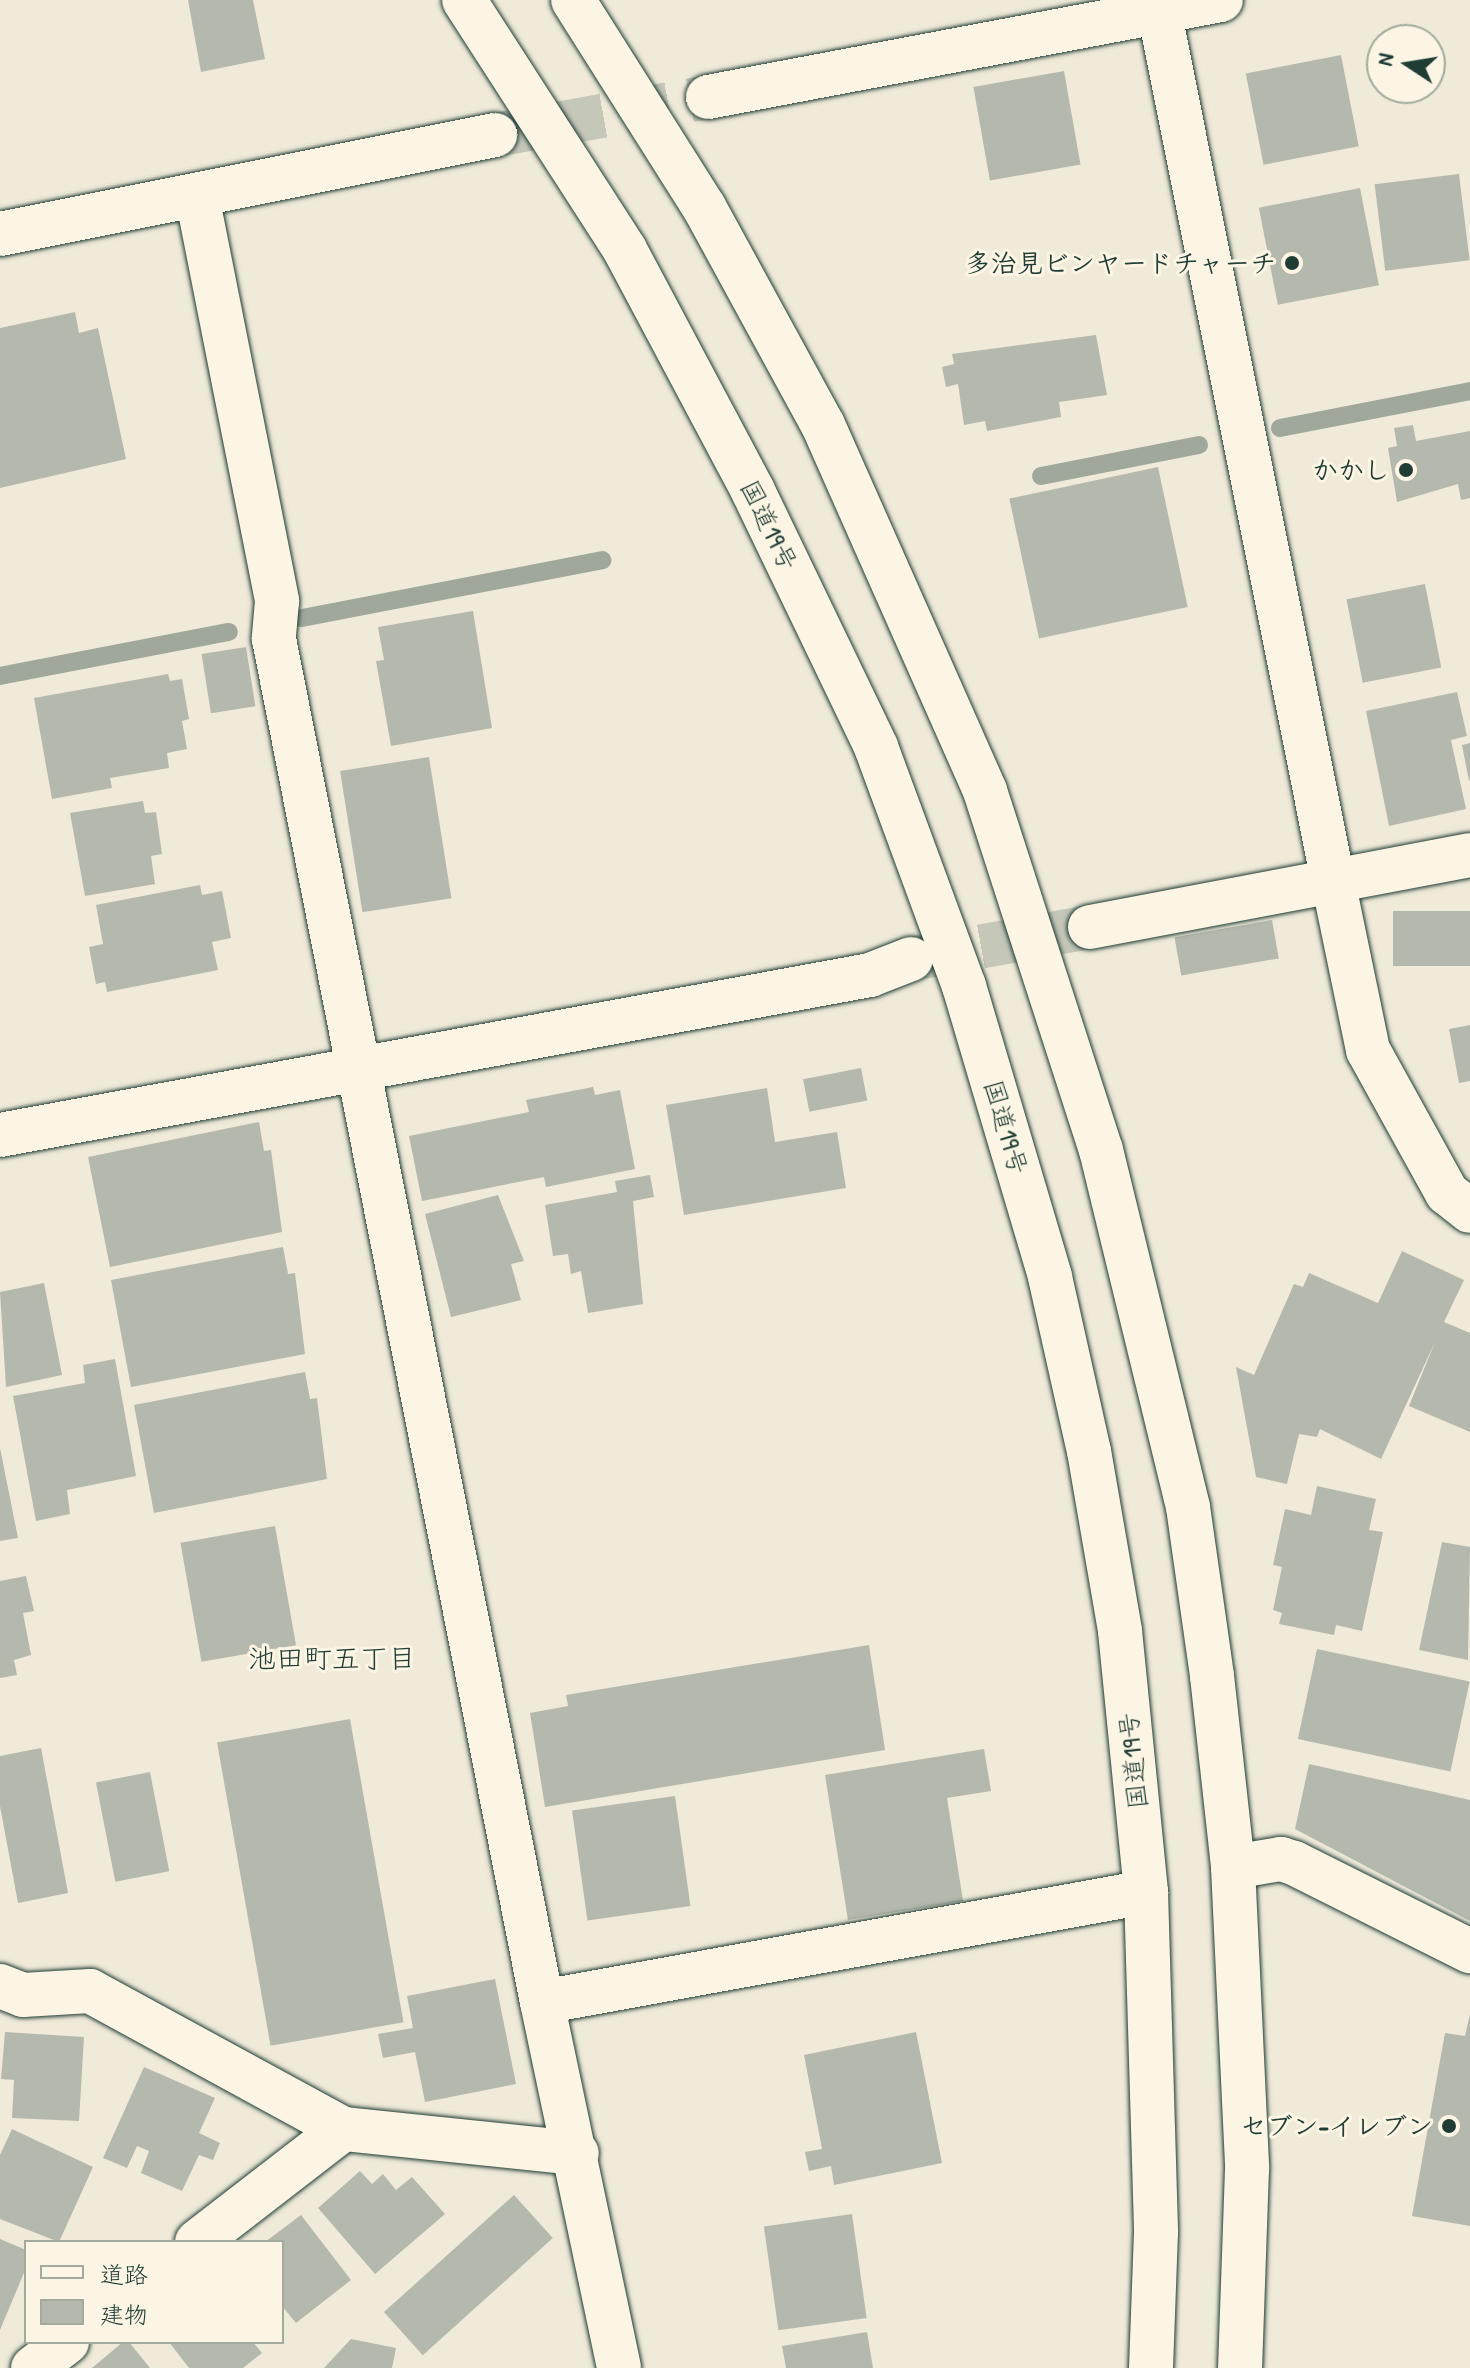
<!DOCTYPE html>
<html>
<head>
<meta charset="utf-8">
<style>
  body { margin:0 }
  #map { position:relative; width:1470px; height:2368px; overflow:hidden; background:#efeada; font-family:"Patrick Hand","Klee One",sans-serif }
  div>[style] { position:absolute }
  .stream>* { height:18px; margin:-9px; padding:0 9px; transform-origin:9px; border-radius:9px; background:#9fa89a }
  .building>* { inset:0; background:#b5b9ad; transform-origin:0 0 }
  .street-tunnel>* { height:44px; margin-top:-22px; transform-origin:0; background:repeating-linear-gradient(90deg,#c5c7b9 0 44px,transparent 0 66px) }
  .roads { filter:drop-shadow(0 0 2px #1f3d34) drop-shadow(0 0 2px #1f3d34) }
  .street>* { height:44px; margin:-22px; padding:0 22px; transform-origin:22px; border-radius:22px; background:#fcf5e5 }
  .highway>* { height:44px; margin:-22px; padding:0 22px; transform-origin:22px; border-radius:22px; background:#fcf5e5 }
  .dots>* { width:22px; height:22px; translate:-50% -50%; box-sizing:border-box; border:4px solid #fcf5e5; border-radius:50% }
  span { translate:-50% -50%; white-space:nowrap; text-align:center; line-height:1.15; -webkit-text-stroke:6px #fcf5e5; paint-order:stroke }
  .poi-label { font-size:26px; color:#1f3d34; font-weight:700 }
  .right { translate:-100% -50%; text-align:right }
  .street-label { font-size:26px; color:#1f3d34 }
  .neighbourhood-label { font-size:28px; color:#1f3d34 }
  .legend { position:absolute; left:24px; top:2240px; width:260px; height:104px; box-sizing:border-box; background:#fcf5e5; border:2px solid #a4ab9e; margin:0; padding:10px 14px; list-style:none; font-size:24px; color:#1f3d34 }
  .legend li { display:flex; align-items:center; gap:16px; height:40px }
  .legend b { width:40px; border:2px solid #a4ab9e }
  .north { position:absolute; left:1366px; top:24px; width:80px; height:80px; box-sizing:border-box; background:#fcf5e5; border:2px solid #a4ab9e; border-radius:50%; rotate:282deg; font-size:22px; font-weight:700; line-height:32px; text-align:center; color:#1f3d34 }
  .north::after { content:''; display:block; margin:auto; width:28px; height:36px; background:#1f3d34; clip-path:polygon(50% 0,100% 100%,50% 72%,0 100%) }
</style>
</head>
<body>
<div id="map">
  <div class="stream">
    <i style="left:1280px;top:428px;width:194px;rotate:-11deg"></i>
    <i style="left:1041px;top:476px;width:161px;rotate:-11.1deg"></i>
    <i style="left:302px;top:618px;width:306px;rotate:-10.9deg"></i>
    <i style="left:0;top:676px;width:233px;rotate:-10.9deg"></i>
  </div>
  <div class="building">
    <i style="clip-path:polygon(188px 0,253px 0,265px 59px,201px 72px)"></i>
    <i style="left:1341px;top:55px;width:93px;height:97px;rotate:79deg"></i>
    <i style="left:1064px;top:71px;width:95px;height:92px;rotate:80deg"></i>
    <i style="left:1459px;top:174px;width:87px;height:85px;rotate:83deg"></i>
    <i style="left:1360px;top:188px;width:99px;height:103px;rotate:79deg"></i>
    <i style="clip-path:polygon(75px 312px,79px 333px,98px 328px,126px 459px,0 488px,0 328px)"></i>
    <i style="clip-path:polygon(1096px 335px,1107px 395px,1059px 402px,1061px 417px,987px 431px,985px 421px,964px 425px,958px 384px,946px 387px,942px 367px,954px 364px,952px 354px)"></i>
    <i style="clip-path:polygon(1413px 425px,1416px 441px,1470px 431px,1470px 498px,1461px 500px,1458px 484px,1397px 502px,1388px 448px,1397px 446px,1394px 428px)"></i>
    <i style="left:1158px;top:467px;width:143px;height:152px;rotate:78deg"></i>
    <i style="left:1425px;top:584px;width:85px;height:80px;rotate:79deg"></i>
    <i style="clip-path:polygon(473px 611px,492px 728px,391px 746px,376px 661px,384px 660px,378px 627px)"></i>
    <i style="left:246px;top:647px;width:60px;height:45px;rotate:81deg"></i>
    <i style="clip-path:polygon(168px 674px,170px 681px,182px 679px,189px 719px,182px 721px,187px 749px,167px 753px,169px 768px,110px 778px,112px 788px,52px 799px,34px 698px)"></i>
    <i style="clip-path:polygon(1457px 692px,1467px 736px,1451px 740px,1466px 809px,1389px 826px,1366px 711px)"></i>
    <i style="clip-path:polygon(1470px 743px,1470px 780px,1469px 781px,1462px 745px)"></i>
    <i style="left:429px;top:757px;width:143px;height:90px;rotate:81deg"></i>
    <i style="clip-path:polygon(143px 801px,145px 813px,156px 812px,162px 854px,151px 856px,155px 884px,85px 896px,70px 813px)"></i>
    <i style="clip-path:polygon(200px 885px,202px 895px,222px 891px,231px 938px,212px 942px,218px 970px,107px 992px,105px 982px,96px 984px,89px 947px,103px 944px,96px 905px)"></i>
    <i style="left:1470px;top:911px;width:55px;height:77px;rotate:90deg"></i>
    <i style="left:1272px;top:920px;width:39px;height:99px;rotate:80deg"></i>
    <i style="clip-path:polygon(1470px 1025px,1470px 1081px,1459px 1083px,1449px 1029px)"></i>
    <i style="left:861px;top:1068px;width:33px;height:59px;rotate:79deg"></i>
    <i style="clip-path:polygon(593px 1087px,595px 1095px,620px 1090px,635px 1169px,546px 1187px,544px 1177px,422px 1201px,409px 1136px,529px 1112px,526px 1100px)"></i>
    <i style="clip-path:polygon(767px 1088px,775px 1142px,837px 1132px,846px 1188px,684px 1215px,666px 1105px)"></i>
    <i style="clip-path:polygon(259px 1122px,264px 1151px,271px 1150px,282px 1232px,110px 1267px,88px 1157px)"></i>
    <i style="clip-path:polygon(650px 1175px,654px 1197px,633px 1201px,643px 1304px,588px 1313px,581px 1271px,571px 1274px,568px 1254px,553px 1256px,545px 1205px,617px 1192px,615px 1181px)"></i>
    <i style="clip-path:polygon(498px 1195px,524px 1261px,511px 1264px,521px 1300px,451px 1317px,425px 1214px)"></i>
    <i style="clip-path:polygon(283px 1247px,288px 1274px,295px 1273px,305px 1354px,131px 1387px,111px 1280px)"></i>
    <i style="clip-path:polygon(1402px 1251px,1464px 1280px,1444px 1322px,1470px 1333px,1470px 1432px,1409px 1406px,1435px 1342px,1381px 1459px,1320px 1429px,1317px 1437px,1299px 1434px,1287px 1484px,1256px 1477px,1236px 1367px,1254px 1375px,1294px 1284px,1303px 1287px,1309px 1273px,1378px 1303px)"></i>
    <i style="clip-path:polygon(44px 1283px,62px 1375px,6px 1387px,0 1292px)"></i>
    <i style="clip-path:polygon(115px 1359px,136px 1476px,67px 1490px,70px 1514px,36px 1521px,13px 1396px,85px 1383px,83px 1365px)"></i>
    <i style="clip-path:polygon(305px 1372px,310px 1399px,317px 1398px,327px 1479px,154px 1513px,134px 1405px)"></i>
    <i style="clip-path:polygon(0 1448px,18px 1538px,0 1541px)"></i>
    <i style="clip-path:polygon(1317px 1486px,1376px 1499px,1369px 1530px,1383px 1532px,1362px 1631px,1336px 1625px,1334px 1635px,1279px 1624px,1282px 1613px,1273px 1610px,1282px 1567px,1273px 1565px,1285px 1509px,1311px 1515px)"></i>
    <i style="left:275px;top:1526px;width:121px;height:96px;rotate:80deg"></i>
    <i style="clip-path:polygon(1442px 1542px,1470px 1547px,1468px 1660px,1419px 1650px)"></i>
    <i style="clip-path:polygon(26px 1576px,34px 1611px,23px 1613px,31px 1655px,14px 1660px,17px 1675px,0 1678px,0 1581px)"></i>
    <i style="clip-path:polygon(869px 1645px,885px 1750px,545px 1807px,530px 1713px,568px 1706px,566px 1695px)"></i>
    <i style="left:1317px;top:1649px;width:156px;height:92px;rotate:12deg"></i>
    <i style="left:350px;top:1719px;width:308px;height:135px;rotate:80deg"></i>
    <i style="clip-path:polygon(41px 1748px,68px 1893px,18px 1903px,0 1806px,0 1756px)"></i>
    <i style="clip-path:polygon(984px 1749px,991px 1791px,947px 1798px,963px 1901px,848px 1920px,825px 1775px)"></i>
    <i style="clip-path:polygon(1309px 1764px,1470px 1800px,1470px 1921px,1295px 1829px)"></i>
    <i style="left:150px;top:1772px;width:101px;height:55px;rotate:79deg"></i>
    <i style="left:675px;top:1796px;width:111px;height:104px;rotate:82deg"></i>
    <i style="clip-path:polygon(495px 1979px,516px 2084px,425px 2102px,415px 2052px,383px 2058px,378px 2034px,413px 2028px,407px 1996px)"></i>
    <i style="clip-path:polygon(1470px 2014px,1470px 2226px,1412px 2216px,1445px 2033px,1465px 2036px)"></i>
    <i style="clip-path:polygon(5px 2032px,84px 2037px,79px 2121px,12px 2118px,14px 2080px,1px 2079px)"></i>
    <i style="clip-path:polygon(916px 2032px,942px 2163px,834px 2185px,831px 2166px,809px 2171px,805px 2152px,822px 2149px,804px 2055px)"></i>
    <i style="clip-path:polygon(144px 2067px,215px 2098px,199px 2133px,220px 2143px,213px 2160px,199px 2155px,182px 2191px,141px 2173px,149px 2151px,137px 2146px,127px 2168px,103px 2158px)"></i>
    <i style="clip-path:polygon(12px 2129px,93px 2167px,59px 2242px,0 2219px,0 2155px)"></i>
    <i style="clip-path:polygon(360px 2171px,372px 2184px,383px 2174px,396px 2190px,412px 2177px,445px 2214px,375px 2274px,318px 2208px)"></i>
    <i style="left:514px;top:2195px;width:58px;height:175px;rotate:48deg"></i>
    <i style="left:852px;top:2214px;width:105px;height:89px;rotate:82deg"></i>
    <i style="clip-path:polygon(301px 2215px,351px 2280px,296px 2323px,282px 2306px,282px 2242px,265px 2242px)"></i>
    <i style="clip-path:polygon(0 2239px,26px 2250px,26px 2268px,0 2330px)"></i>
    <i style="clip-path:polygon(867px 2332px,873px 2368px,786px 2368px,782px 2346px)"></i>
    <i style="clip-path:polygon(351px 2339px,396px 2348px,392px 2368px,324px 2368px)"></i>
    <i style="clip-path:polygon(123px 2342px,129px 2342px,150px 2368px,92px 2368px)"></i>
    <i style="clip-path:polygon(169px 2342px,253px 2342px,262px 2353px,243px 2368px,189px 2368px)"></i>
  </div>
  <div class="street-tunnel">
    <i style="left:495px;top:135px;width:216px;rotate:-10.1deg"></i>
    <i style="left:916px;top:958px;width:177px;rotate:-10.1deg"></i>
  </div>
  <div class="roads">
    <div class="street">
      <i style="left:1157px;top:0;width:898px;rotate:78.7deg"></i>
      <i style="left:1333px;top:881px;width:139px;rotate:-10.7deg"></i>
      <i style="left:708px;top:97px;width:522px;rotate:-10.71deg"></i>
      <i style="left:197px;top:196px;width:413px;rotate:78.8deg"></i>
      <i style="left:277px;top:601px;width:38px;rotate:95deg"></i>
      <i style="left:274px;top:639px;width:1389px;rotate:78.88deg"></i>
      <i style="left:542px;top:2002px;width:374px;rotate:78.1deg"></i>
      <i style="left:0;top:234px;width:505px;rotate:-11.31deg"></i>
      <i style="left:1090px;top:927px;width:247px;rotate:-10.7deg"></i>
      <i style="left:1333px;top:881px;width:173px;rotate:78.3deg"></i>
      <i style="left:1368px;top:1050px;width:163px;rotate:61.1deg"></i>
      <i style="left:1447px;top:1193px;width:29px;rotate:38deg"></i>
      <i style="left:0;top:1135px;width:885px;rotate:-10.42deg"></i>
      <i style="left:870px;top:975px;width:44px;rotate:-21.3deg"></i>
      <i style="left:1233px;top:1867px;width:49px;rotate:-9.5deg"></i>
      <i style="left:1281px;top:1859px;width:14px;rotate:17deg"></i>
      <i style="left:1294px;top:1863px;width:197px;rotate:26.6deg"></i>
      <i style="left:0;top:1986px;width:25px;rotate:21deg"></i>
      <i style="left:23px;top:1995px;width:67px;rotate:-3.4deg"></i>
      <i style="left:90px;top:1991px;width:288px;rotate:28.6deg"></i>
      <i style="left:343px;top:2129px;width:235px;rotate:5.9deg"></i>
      <i style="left:542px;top:2002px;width:614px;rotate:-10.32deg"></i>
      <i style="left:197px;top:2242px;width:185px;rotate:-37.7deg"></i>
      <i style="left:33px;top:2368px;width:43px;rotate:-37.4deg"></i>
    </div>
    <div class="highway">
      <i style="left:464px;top:0;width:297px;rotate:57.2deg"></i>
      <i style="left:625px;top:250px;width:273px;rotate:62deg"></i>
      <i style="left:753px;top:491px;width:284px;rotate:64.3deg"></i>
      <i style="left:876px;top:747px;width:255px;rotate:69.8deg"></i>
      <i style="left:964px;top:986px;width:303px;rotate:73.5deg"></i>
      <i style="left:1050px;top:1277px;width:178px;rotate:77.4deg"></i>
      <i style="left:1089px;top:1451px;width:183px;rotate:80.2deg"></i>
      <i style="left:1120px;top:1631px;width:262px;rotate:84.3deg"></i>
      <i style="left:1146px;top:1892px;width:340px;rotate:88.3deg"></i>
      <i style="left:1156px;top:2232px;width:136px;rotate:92.1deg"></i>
      <i style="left:573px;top:0;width:245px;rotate:57.7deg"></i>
      <i style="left:704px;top:207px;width:248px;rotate:61.4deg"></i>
      <i style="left:823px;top:425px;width:400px;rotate:66.1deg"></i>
      <i style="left:985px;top:791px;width:377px;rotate:72.1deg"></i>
      <i style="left:1101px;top:1150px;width:367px;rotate:76.3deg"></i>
      <i style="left:1188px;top:1507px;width:171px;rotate:81.9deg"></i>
      <i style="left:1212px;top:1676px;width:192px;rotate:83.7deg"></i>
      <i style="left:1233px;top:1867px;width:302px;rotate:87.3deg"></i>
      <i style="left:1247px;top:2169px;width:199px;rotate:92deg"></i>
    </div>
  </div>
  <div class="dots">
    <i style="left:1292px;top:263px;background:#1f3d34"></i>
    <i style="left:1406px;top:470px;background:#1f3d34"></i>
    <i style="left:1449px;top:2126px;background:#1f3d34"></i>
  </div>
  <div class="poi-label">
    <span class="right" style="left:1276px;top:263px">多治見ビンヤードチャーチ</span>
    <span class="right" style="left:1390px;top:470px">かかし</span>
    <span class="right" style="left:1433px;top:2126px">セブン-イレブン</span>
  </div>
  <div class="street-label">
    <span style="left:769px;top:525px;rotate:64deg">国道19号</span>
    <span style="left:1006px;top:1127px;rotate:74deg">国道19号</span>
    <span style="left:1133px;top:1761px;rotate:-96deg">国道19号</span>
  </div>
  <div class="neighbourhood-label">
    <span style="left:332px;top:1658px">池田町五丁目</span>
  </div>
  <ul class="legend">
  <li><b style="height:10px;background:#fcf5e5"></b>道路</li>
  <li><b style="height:22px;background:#b5b9ad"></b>建物</li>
  </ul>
  <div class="north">N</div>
</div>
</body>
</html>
